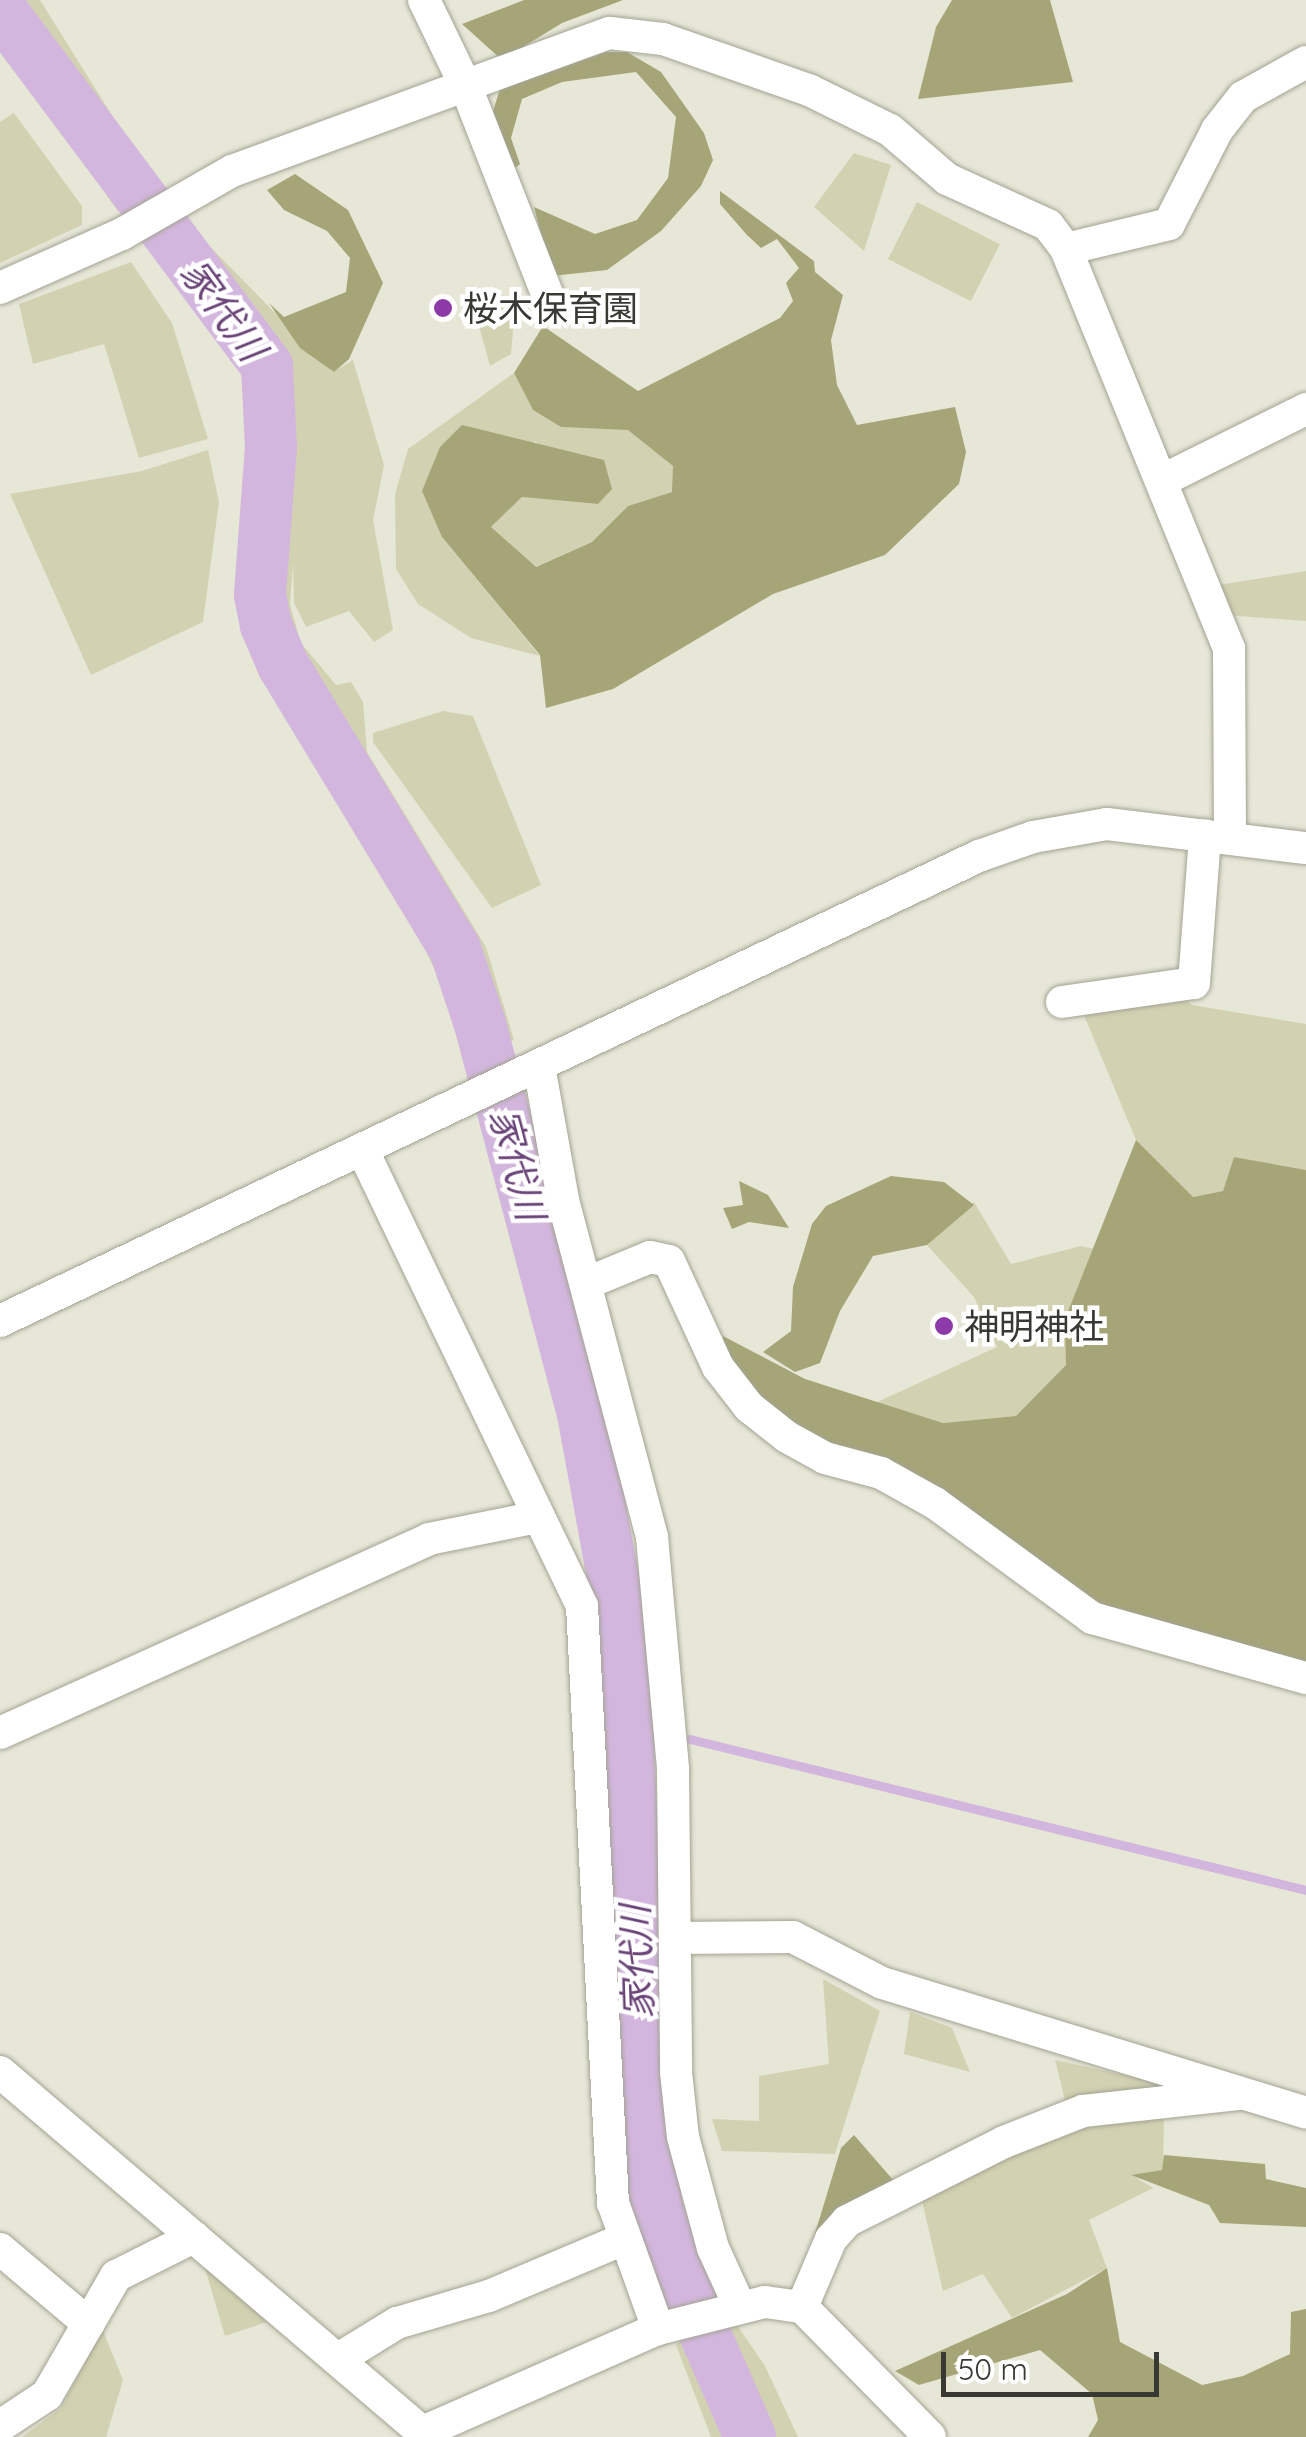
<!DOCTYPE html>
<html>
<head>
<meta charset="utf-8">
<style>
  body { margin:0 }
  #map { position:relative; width:1306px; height:2437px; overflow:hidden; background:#e7e7d8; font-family:Quicksand,"Noto Sans JP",sans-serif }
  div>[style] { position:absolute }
  .green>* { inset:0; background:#d2d2b2; transform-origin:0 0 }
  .forest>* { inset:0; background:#a6a577 }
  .stream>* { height:9px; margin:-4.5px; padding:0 4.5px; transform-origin:4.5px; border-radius:4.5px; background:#d3b6dd }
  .river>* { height:52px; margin:-26px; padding:0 26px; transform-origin:26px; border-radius:26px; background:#d3b6dd }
  .roads { filter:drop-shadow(0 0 2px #a3a394) drop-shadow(0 0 2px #a3a394) }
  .minor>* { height:32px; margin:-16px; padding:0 16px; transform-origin:16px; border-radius:16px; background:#fff }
  .dots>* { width:28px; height:28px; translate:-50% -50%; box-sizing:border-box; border:5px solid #fff; border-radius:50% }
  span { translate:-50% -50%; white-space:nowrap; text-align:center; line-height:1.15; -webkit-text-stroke:9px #fff; paint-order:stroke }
  .poi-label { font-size:35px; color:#393933 }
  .left { translate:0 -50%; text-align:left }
  .water-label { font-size:38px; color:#6a4478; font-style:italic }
  .scale { position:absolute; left:941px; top:2352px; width:218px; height:45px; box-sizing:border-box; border:5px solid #393933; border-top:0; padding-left:12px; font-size:30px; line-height:35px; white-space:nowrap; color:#393933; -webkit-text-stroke:8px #fff; paint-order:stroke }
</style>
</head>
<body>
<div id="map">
  <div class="green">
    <i style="clip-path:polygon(0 0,40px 0,163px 197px,136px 212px,118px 211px,0 47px)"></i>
    <i style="clip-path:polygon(14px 113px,82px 206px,82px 225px,0 263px,0 122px)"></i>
    <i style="clip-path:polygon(854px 153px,891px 165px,864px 251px,814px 207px)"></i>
    <i style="left:917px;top:202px;width:93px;height:64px;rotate:27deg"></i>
    <i style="clip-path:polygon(176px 212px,333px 372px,353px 360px,384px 465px,373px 520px,393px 630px,374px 642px,349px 611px,306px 627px,294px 603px,293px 564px,290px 605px,301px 643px,336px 685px,351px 682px,363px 702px,367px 752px,486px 947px,514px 1040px,498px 1045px,469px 982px,441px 983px,372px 839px,251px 644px,246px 525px,262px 378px,229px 319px,146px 234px)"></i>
    <i style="clip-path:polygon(131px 262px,172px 323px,208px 439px,139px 458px,104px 344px,33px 364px,19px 304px)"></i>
    <i style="clip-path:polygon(503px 295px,516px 296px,511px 354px,490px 366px,473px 304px)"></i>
    <i style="clip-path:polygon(514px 373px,533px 410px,561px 427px,628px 429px,673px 466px,673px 492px,628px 506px,592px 542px,535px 567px,490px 528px,522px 497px,598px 504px,535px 441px,442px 537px,540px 656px,471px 638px,418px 604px,396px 569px,395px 494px,408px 449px)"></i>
    <i style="clip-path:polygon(208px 450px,219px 502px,203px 622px,91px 675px,10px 494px,142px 471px)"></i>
    <i style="clip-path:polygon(1306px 571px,1306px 621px,1225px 615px,1212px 586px)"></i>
    <i style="clip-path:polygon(443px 711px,473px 716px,541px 885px,492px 908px,373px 742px,373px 733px)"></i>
    <i style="clip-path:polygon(1181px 995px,1192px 1005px,1306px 1024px,1306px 1170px,1234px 1157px,1223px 1191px,1192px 1197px,1136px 1140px,1081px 1008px)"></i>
    <i style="clip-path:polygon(974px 1202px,1011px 1264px,1081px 1246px,1098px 1250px,1066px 1365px,1017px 1416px,943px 1423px,875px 1403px,997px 1347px,974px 1297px,926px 1244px)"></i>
    <i style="clip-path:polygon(823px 1979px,880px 2011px,835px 2154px,722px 2151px,712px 2119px,759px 2121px,759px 2076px,829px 2064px)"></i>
    <i style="clip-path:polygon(910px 2012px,952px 2028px,970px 2072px,904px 2054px)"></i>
    <i style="clip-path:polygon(1055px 2060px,1204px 2092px,1067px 2108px)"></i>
    <i style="clip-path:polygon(1164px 2115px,1163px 2170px,1132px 2175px,1153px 2188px,1089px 2220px,1107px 2268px,1012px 2318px,983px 2274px,943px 2291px,921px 2197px,1070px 2122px)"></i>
    <i style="clip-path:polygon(204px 2265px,267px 2322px,225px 2336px)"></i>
    <i style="clip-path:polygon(717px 2296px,765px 2366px,798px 2437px,711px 2437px,676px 2345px)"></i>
    <i style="clip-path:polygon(102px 2328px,123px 2380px,106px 2437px,22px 2437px,61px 2408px)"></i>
  </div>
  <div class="forest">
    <i style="clip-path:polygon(524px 0,623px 0,562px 23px,502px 60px,462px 24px)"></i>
    <i style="clip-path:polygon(952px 0,1050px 0,1073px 82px,918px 99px,936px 27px)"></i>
    <i style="clip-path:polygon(606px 52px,627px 52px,661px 72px,704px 133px,713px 160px,701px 186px,661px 231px,607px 270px,552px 276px,534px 207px,595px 234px,637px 220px,668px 178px,676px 117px,636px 72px,562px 82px,522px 99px,511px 138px,520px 164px,515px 168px,493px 111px,500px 89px)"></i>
    <i style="clip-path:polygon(295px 174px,348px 210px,383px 283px,349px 359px,334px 372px,300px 348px,269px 303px,284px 317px,346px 292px,350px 258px,327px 231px,284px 210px,267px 190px)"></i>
    <i style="clip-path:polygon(720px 191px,814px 261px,815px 272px,843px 295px,831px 340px,837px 385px,857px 425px,955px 407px,966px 452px,959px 484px,885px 555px,773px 594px,613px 689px,546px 708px,540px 655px,442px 537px,422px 491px,440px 447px,462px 425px,604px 460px,612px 489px,598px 504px,522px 497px,491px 527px,536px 567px,592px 542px,628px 506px,672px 492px,673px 466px,628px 430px,561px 427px,533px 410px,514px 373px,543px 326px,638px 391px,780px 318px,793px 301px,786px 283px,799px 268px,777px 239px,761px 248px,747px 235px,720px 204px)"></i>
    <i style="clip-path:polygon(1136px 1140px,1193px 1197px,1223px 1191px,1234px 1157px,1306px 1170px,1306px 1678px,1142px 1626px,1016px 1564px,822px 1456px,718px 1367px,723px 1336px,805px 1379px,943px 1423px,1016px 1416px,1066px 1365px,1065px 1319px)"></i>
    <i style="clip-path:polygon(891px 1176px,944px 1182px,974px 1205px,927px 1245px,873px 1256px,840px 1311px,820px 1363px,795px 1372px,763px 1352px,791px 1331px,793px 1287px,812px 1224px,826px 1206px)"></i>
    <i style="clip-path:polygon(739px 1181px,768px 1195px,789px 1228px,749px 1222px,732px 1229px,723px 1208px,743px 1205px)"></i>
    <i style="clip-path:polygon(854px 2135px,894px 2181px,802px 2276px,841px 2148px)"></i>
    <i style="clip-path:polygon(1164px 2155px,1265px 2164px,1266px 2179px,1306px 2188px,1306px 2227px,1220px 2223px,1209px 2205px,1131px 2175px,1162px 2170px)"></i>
    <i style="clip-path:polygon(1107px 2268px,1120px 2342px,1202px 2385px,1243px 2376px,1290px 2354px,1291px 2312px,1306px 2309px,1306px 2437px,1088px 2437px,1098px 2420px,1092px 2394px,1040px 2350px,919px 2385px,895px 2371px,1067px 2294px)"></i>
  </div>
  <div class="stream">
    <i style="left:631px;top:1739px;width:22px;rotate:-5deg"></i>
    <i style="left:690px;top:1739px;width:634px;rotate:13.77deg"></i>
  </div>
  <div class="river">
    <i style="left:0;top:9px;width:446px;rotate:53.2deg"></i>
    <i style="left:267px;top:366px;width:81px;rotate:87.2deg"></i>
    <i style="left:271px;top:447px;width:148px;rotate:94.3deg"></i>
    <i style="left:260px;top:595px;width:31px;rotate:79deg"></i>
    <i style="left:266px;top:625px;width:43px;rotate:67deg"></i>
    <i style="left:283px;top:665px;width:332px;rotate:58.8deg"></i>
    <i style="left:455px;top:949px;width:79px;rotate:71.6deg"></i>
    <i style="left:480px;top:1024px;width:403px;rotate:75.2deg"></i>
    <i style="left:583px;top:1414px;width:228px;rotate:79.6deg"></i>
    <i style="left:624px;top:1638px;width:473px;rotate:87.7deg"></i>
    <i style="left:643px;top:2111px;width:96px;rotate:81.6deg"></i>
    <i style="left:657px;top:2206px;width:69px;rotate:72.3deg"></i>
    <i style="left:678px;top:2272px;width:180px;rotate:66.4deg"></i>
  </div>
  <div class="roads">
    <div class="minor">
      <i style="left:424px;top:0;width:97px;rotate:64.2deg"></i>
      <i style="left:466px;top:87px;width:225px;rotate:68.6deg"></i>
      <i style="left:1066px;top:249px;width:106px;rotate:-13.6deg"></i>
      <i style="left:1169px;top:224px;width:106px;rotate:-62.9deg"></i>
      <i style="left:1217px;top:130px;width:42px;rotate:-51.8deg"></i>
      <i style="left:1243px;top:97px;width:72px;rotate:-29.1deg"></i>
      <i style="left:0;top:288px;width:133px;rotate:-23.9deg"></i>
      <i style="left:122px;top:234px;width:127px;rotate:-29.8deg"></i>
      <i style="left:232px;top:171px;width:402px;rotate:-20.1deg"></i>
      <i style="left:610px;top:33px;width:53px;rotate:6.5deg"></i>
      <i style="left:663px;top:39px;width:155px;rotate:19.3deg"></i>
      <i style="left:809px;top:90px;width:90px;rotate:26.3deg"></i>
      <i style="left:890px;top:130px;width:75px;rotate:40.7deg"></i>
      <i style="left:947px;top:179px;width:111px;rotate:24.5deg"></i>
      <i style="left:1048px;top:225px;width:30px;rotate:53deg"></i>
      <i style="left:1066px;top:249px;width:431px;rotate:67.8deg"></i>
      <i style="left:1229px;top:648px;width:190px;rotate:89.7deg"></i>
      <i style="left:1163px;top:480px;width:160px;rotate:-26.4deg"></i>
      <i style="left:1062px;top:1002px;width:133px;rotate:-8.2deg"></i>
      <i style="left:1194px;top:983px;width:148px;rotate:-85.7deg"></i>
      <i style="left:539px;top:1066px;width:136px;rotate:79.8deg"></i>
      <i style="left:563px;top:1200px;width:349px;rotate:75.2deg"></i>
      <i style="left:652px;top:1537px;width:234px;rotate:84.8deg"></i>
      <i style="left:673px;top:1770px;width:302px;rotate:89.4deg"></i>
      <i style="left:676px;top:2072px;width:65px;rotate:83.9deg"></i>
      <i style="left:683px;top:2137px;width:115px;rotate:74.9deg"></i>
      <i style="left:713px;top:2248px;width:63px;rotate:65.5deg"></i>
      <i style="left:362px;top:1149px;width:507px;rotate:64.29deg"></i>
      <i style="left:582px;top:1606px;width:598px;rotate:87.03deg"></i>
      <i style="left:613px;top:2203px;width:134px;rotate:70.3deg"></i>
      <i style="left:587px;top:1283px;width:68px;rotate:-22.4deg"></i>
      <i style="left:650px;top:1257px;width:19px;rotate:12deg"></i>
      <i style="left:669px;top:1261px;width:117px;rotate:65.2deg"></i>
      <i style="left:718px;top:1367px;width:51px;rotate:52.2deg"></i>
      <i style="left:749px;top:1407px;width:48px;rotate:38.3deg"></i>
      <i style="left:787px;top:1437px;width:43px;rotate:28.9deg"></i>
      <i style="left:825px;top:1458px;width:58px;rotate:15deg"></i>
      <i style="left:881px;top:1473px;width:62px;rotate:29.1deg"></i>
      <i style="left:935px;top:1503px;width:195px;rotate:36.2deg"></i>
      <i style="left:1092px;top:1618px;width:222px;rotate:15.7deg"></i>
      <i style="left:0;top:1321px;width:1084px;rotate:-25.41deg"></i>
      <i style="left:979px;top:856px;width:57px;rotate:-19.4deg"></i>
      <i style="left:1033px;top:837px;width:75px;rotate:-10deg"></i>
      <i style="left:1107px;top:824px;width:200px;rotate:6.9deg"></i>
      <i style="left:0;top:1733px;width:471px;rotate:-24.3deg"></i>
      <i style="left:429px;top:1539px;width:111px;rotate:-11.4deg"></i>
      <i style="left:675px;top:1938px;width:118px;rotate:-0.5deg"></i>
      <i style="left:793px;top:1937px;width:100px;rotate:27.3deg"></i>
      <i style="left:882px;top:1983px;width:443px;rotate:17deg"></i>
      <i style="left:0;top:2072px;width:563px;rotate:40.46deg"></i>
      <i style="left:0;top:2249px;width:116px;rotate:40.1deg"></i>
      <i style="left:802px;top:2307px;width:74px;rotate:-66.9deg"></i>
      <i style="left:831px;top:2239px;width:24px;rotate:-48deg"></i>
      <i style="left:847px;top:2221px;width:176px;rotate:-26.7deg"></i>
      <i style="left:1004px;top:2142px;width:85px;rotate:-21.4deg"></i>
      <i style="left:1083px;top:2111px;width:158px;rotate:-6.2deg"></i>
      <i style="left:340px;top:2358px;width:67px;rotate:-31.6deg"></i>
      <i style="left:397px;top:2323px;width:96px;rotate:-16.4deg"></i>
      <i style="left:489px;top:2296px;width:147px;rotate:-22.9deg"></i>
      <i style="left:0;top:2426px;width:56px;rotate:-33.4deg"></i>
      <i style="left:47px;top:2395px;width:138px;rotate:-59.9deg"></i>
      <i style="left:116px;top:2276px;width:87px;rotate:-26.6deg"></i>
      <i style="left:423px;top:2432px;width:257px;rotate:-23.7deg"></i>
      <i style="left:658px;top:2329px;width:110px;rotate:-14.2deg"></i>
      <i style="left:765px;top:2302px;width:37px;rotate:8deg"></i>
      <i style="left:802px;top:2307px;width:182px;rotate:45.4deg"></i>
    </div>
  </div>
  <div class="dots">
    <i style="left:443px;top:308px;background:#8d39a7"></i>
    <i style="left:944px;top:1326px;background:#8d39a7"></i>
  </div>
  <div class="poi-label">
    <span class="left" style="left:463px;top:308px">桜木保育園</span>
    <span class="left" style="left:964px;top:1326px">神明神社</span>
  </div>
  <div class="water-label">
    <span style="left:223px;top:310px;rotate:54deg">家代川</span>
    <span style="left:517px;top:1164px;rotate:75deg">家代川</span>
    <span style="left:637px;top:1962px;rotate:-92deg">家代川</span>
  </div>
  <div class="scale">50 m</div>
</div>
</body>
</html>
